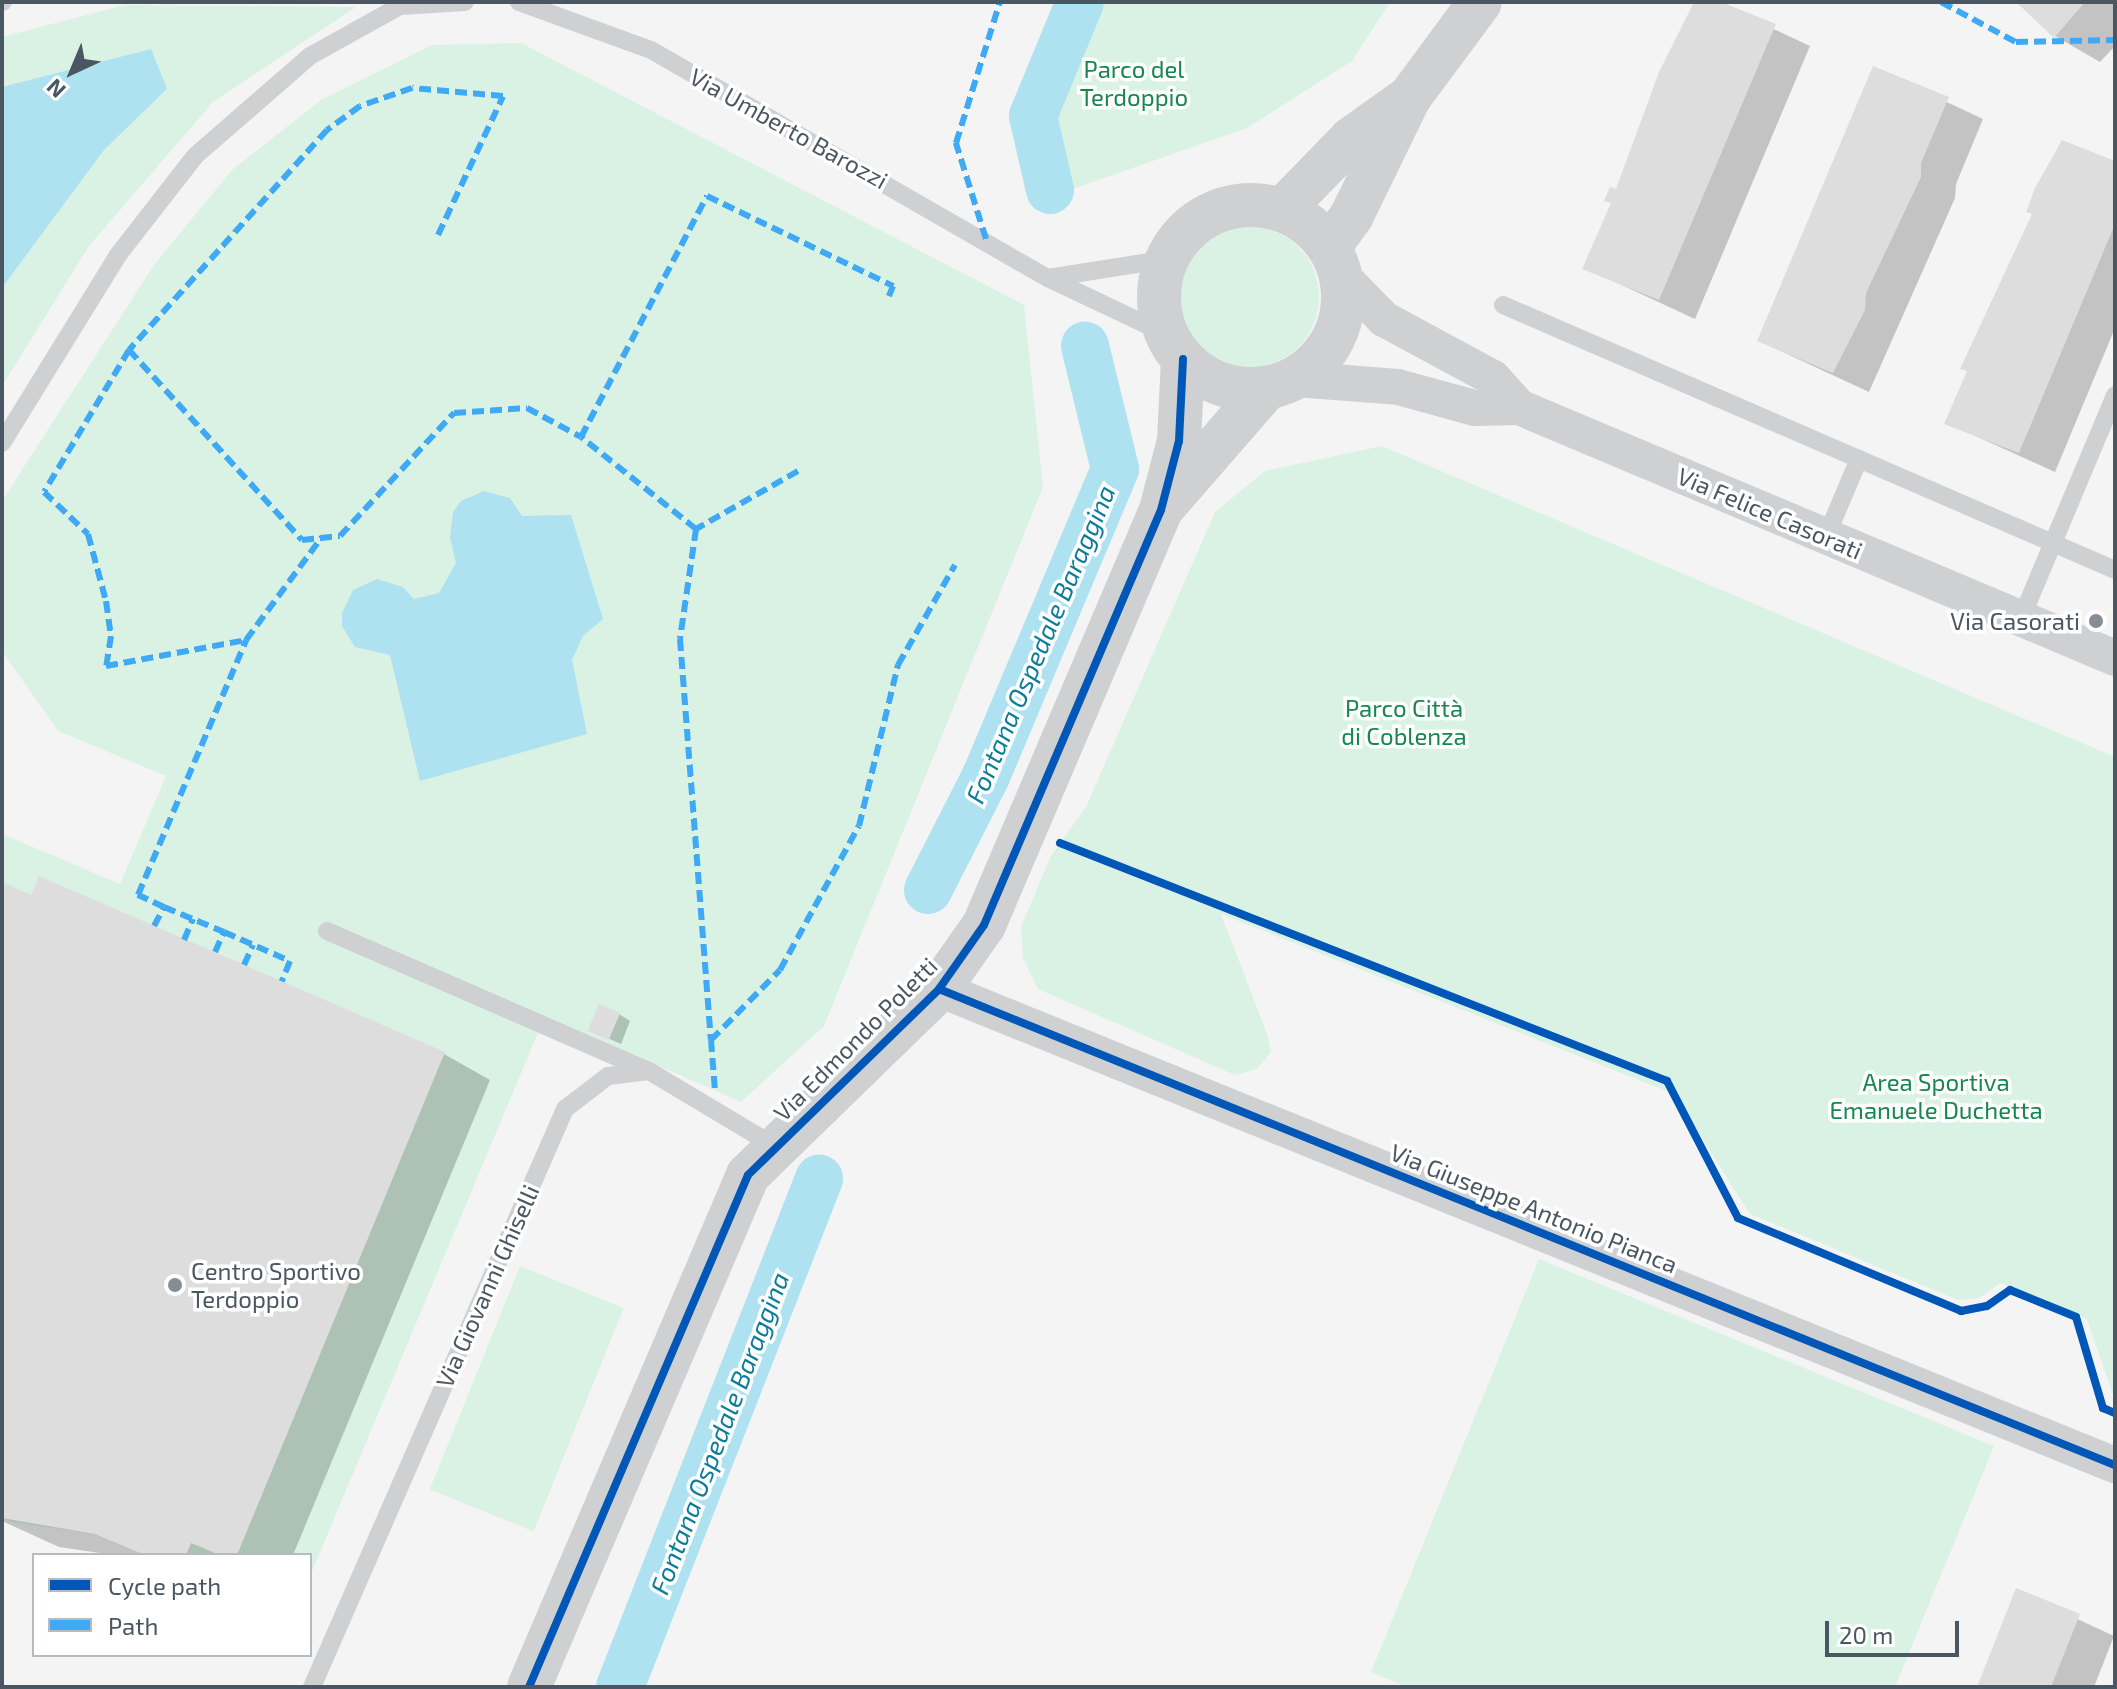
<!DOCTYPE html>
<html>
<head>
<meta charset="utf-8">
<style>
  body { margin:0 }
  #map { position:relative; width:2117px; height:1689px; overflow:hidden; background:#f4f4f4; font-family:"Exo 2",sans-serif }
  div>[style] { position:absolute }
  .green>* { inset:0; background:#d9f2e3; transform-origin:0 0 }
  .round { border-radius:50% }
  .water>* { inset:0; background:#aee2f0 }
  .shadow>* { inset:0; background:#0003 }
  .canal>* { height:48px; margin:-24px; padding:0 24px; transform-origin:24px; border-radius:24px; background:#aee2f0 }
  .building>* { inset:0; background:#ddddde; transform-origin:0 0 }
  .service>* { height:18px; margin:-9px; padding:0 9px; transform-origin:9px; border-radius:9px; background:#ced0d2 }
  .minor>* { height:36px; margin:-18px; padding:0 18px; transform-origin:18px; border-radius:18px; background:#ced0d2 }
  .tertiary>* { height:44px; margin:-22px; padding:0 22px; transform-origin:22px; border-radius:22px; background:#ced0d2 }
  .tertiary>.ring { margin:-22px; padding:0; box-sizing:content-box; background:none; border:44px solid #ced0d2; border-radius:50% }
  .quiet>* { height:6px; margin-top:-3px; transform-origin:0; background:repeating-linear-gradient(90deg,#3fa9f5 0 12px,transparent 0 18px) }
  .cycleway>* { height:8px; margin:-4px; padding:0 4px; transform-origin:4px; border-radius:4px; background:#0057b8 }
  .dots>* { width:22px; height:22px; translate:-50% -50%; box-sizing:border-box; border:4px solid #fff; border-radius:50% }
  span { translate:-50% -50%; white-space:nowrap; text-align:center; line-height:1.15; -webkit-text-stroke:7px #fff; paint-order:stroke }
  .park-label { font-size:24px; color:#17864f }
  .street-label { font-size:24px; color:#4a5661 }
  .poi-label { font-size:24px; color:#4a5661 }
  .right { translate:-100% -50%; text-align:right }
  .left { translate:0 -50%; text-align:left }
  .water-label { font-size:26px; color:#0c7c9b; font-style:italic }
  .frame { position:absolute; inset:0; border:4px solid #4a5661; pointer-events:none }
  .legend { position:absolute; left:32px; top:1553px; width:280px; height:104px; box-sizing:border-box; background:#fff; border:2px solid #b7bbc0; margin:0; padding:10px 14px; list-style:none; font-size:24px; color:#4a5661 }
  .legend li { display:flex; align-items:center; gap:16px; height:40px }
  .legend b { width:40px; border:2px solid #b7bbc0 }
  .north { position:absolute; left:32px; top:32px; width:80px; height:80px; -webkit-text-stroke:6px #fff; paint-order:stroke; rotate:224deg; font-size:22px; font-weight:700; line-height:32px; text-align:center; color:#4a5661 }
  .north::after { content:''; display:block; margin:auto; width:28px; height:36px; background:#4a5661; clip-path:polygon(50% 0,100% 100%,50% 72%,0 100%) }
  .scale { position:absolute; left:1825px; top:1621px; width:134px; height:36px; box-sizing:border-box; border:4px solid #4a5661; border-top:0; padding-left:10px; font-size:24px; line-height:28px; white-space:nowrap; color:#4a5661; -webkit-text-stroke:6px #fff; paint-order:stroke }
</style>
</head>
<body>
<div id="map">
  <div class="green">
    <i style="clip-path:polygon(1082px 2px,1390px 2px,1352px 61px,1247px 128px,1064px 192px,1047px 82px)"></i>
    <i style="clip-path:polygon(125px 5px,356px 7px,213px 102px,89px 246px,2px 386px,2px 288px,104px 150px,167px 89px,2px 87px,2px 37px)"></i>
    <i style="clip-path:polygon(521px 43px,1024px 305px,1043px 487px,824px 1026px,741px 1102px,545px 1016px,310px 1576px,310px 1555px,145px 1555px,95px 1534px,11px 1522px,2px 1518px,2px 834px,120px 884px,166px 776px,58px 731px,2px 651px,2px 501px,154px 265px,232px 170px,321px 100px,432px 45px)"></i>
    <i class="round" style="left:1177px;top:226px;width:142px;height:142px"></i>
    <i style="clip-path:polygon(1382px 446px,2115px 757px,2115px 1401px,2087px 1319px,2000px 1283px,1979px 1298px,1958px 1300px,1750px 1214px,1674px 1094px,1221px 914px,1267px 1034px,1271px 1052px,1257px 1069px,1235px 1075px,1038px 989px,1023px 958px,1021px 927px,1051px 856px,1086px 807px,1215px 512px,1265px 471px)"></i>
    <i style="clip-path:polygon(1539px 1259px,1994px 1446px,1895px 1687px,1408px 1687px,1371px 1672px)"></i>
    <i style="left:520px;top:1266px;width:112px;height:241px;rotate:22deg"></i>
  </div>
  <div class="water">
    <i style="clip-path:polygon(151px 49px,167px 89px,104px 150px,2px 288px,2px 87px)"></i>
    <i style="clip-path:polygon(484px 491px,510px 498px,522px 516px,571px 515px,603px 619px,583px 636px,572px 660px,587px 734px,420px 781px,390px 655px,355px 647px,342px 626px,342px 613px,353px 590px,377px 579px,403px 587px,414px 599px,439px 593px,456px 563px,450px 538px,453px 512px,461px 501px)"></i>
  </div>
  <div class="shadow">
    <i style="clip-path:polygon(1697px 2px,1716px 2px,1810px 46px,1695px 319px,1585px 268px)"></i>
    <i style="clip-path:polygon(2019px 2px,2115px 2px,2115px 46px,2100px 62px,2055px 36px)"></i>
    <i style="clip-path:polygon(1874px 68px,1983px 119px,1956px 184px,1955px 198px,1869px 392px,1759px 341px)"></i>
    <i style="clip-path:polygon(2115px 163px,2115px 328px,2055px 472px,1947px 423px,1969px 372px)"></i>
    <i style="clip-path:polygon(2px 885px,444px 1054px,490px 1080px,293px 1555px,113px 1555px,59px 1547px,2px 1521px)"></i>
    <i style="clip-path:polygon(619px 1014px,630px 1021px,621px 1044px,603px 1036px)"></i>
    <i style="clip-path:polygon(2017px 1591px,2114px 1636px,2094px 1687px,1979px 1687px)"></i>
  </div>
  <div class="canal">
    <i style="left:1050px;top:190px;width:76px;rotate:-102.9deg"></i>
    <i style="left:1033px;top:116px;width:123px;rotate:-67.6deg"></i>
    <i style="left:928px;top:890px;width:128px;rotate:-63deg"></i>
    <i style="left:986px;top:776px;width:333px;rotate:-67.2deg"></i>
    <i style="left:1115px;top:469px;width:127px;rotate:-103.7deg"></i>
    <i style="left:620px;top:1687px;width:546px;rotate:-68.61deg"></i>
  </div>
  <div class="building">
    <i style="clip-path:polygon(1694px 2px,1721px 2px,1776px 24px,1659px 300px,1582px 269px,1611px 203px,1604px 201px,1610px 187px,1616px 189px,1659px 72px)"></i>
    <i style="clip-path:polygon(2016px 2px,2085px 2px,2054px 38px)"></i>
    <i style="clip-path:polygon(1873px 66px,1949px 97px,1921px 163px,1921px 177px,1866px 293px,1865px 310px,1833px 373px,1757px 341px)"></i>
    <i style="clip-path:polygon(2062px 140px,2115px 161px,2115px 224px,2019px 453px,1944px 424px,1967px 371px,1960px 369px,2032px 214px,2026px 212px,2035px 188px)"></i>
    <i style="clip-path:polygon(39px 876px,445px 1052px,237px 1555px,220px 1555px,191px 1543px,186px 1555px,145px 1555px,95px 1534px,2px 1518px,2px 882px,31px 895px)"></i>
    <i style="left:599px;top:1004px;width:23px;height:29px;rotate:23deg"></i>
    <i style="clip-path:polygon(2016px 1588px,2080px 1614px,2051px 1687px,1977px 1687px)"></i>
  </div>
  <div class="service">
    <i style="left:2px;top:2px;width:1px"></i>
    <i style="left:519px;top:2px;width:140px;rotate:20deg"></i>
    <i style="left:651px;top:50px;width:458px;rotate:29.9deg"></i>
    <i style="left:1048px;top:278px;width:131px;rotate:25.4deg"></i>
    <i style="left:1048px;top:278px;width:121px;rotate:-9deg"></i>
    <i style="left:1503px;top:305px;width:667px;rotate:23.41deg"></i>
    <i style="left:2px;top:443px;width:221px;rotate:-58.3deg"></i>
    <i style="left:118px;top:255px;width:125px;rotate:-52.1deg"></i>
    <i style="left:195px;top:156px;width:152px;rotate:-41deg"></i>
    <i style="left:310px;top:56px;width:103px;rotate:-29.1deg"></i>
    <i style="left:400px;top:6px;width:65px;rotate:-3.5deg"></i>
    <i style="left:1826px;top:537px;width:85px;rotate:-67.1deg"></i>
    <i style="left:2021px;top:619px;width:243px;rotate:-67.2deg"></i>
    <i style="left:327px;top:931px;width:349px;rotate:23.5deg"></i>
    <i style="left:312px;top:1687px;width:631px;rotate:-66.36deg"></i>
    <i style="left:565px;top:1109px;width:54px;rotate:-37.5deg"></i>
    <i style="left:608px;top:1076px;width:41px;rotate:-7deg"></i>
    <i style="left:649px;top:1071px;width:148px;rotate:30.9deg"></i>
  </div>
  <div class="minor">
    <i style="left:1341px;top:275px;width:62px;rotate:45.7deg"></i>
    <i style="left:1384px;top:319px;width:124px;rotate:28.4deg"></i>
    <i style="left:1493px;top:378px;width:39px;rotate:48deg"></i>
    <i style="left:1295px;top:379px;width:103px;rotate:4.4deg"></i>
    <i style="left:1398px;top:387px;width:80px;rotate:15.3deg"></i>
    <i style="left:1475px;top:408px;width:44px;rotate:-1.3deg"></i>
    <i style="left:1519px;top:407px;width:647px;rotate:22.84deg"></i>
    <i style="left:939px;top:989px;width:1269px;rotate:22.04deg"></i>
  </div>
  <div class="tertiary">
    <i class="ring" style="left:1159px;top:205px;width:140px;height:140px"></i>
    <i style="left:1282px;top:210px;width:99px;rotate:-45.8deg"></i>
    <i style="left:1351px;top:139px;width:69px;rotate:-35.5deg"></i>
    <i style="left:1329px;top:247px;width:39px;rotate:-54deg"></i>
    <i style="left:1352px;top:215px;width:130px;rotate:-64deg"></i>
    <i style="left:1409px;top:98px;width:119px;rotate:-53.5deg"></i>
    <i style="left:1165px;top:505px;width:154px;rotate:-49deg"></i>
    <i style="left:529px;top:1687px;width:557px;rotate:-66.84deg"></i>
    <i style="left:748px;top:1175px;width:267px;rotate:-44.2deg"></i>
    <i style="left:939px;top:989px;width:78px;rotate:-54.9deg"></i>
    <i style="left:984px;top:925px;width:451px;rotate:-66.9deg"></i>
    <i style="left:1161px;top:510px;width:71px;rotate:-75.4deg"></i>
    <i style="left:1179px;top:441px;width:82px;rotate:-87.2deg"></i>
  </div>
  <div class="quiet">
    <i style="left:1941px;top:2px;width:85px;rotate:28.1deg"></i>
    <i style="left:2016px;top:42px;width:99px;rotate:-1.2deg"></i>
    <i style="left:438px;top:235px;width:153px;rotate:-64.9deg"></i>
    <i style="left:503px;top:96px;width:91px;rotate:-175deg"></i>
    <i style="left:412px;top:88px;width:55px;rotate:160.9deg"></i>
    <i style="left:360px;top:106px;width:41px;rotate:144deg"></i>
    <i style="left:327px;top:130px;width:296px;rotate:132deg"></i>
    <i style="left:129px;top:350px;width:257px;rotate:47.7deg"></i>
    <i style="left:302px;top:540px;width:38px;rotate:-6deg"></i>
    <i style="left:340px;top:536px;width:168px;rotate:-47.2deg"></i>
    <i style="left:454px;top:413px;width:73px;rotate:-3.9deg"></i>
    <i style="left:527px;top:408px;width:61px;rotate:28.2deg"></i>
    <i style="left:986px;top:239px;width:101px;rotate:-107.4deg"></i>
    <i style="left:956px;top:143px;width:148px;rotate:-72.7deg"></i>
    <i style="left:129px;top:350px;width:165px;rotate:120.9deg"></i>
    <i style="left:44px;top:492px;width:61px;rotate:43.7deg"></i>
    <i style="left:88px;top:534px;width:69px;rotate:75deg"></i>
    <i style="left:106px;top:601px;width:35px;rotate:82deg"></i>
    <i style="left:111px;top:636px;width:30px;rotate:99deg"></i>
    <i style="left:106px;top:666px;width:142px;rotate:-10.5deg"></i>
    <i style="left:246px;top:640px;width:128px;rotate:-53.6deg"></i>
    <i style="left:798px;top:471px;width:117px;rotate:150.4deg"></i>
    <i style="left:696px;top:529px;width:147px;rotate:-141.3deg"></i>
    <i style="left:581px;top:437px;width:272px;rotate:-62.4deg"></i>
    <i style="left:707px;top:196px;width:207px;rotate:25.8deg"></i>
    <i style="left:893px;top:286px;width:11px;rotate:112deg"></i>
    <i style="left:696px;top:529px;width:111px;rotate:98.3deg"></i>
    <i style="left:680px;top:639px;width:402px;rotate:85.6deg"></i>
    <i style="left:711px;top:1040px;width:98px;rotate:-45.4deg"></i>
    <i style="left:780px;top:970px;width:164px;rotate:-61.3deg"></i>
    <i style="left:859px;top:826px;width:166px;rotate:-76.4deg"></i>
    <i style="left:898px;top:665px;width:115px;rotate:-60.3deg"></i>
    <i style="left:164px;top:907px;width:29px;rotate:-155deg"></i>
    <i style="left:138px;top:895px;width:277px;rotate:-67deg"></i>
    <i style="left:154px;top:926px;width:21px;rotate:-62deg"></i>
    <i style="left:164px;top:907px;width:65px;rotate:22.6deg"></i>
    <i style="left:224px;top:932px;width:72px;rotate:23.7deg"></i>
    <i style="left:290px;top:961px;width:22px;rotate:112deg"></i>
    <i style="left:184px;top:940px;width:23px;rotate:-67deg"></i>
    <i style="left:215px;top:952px;width:22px;rotate:-66deg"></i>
    <i style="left:244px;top:965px;width:22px;rotate:-66deg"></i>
    <i style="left:711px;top:1040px;width:51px;rotate:85.5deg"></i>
  </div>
  <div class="cycleway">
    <i style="left:1060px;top:843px;width:652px;rotate:21.41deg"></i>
    <i style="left:1667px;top:1081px;width:154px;rotate:62.6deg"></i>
    <i style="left:1738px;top:1218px;width:242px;rotate:22.6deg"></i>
    <i style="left:1961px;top:1311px;width:26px;rotate:-11deg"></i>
    <i style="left:1987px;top:1306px;width:28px;rotate:-35deg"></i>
    <i style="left:2010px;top:1290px;width:71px;rotate:22.2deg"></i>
    <i style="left:2076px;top:1317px;width:95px;rotate:73.5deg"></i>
    <i style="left:2103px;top:1408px;width:13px;rotate:23deg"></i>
    <i style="left:939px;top:989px;width:1269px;rotate:22.04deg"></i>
    <i style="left:529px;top:1687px;width:557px;rotate:-66.84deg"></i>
    <i style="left:748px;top:1175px;width:267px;rotate:-44.2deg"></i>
    <i style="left:939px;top:989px;width:78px;rotate:-54.9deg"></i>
    <i style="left:984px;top:925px;width:451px;rotate:-66.9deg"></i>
    <i style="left:1161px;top:510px;width:71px;rotate:-75.4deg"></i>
    <i style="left:1179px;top:441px;width:82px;rotate:-87.2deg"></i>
  </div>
  <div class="dots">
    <i style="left:2096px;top:621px;background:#868d94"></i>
    <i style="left:175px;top:1285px;background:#868d94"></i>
  </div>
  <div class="park-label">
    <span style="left:1134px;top:83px">Parco del<br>Terdoppio</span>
    <span style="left:1404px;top:722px">Parco Città<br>di Coblenza</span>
    <span style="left:1936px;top:1096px">Area Sportiva<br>Emanuele Duchetta</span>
  </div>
  <div class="street-label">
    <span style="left:789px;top:128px;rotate:29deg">Via Umberto Barozzi</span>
    <span style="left:1770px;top:513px;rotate:23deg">Via Felice Casorati</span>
    <span style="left:855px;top:1039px;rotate:-45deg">Via Edmondo Poletti</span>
    <span style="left:1534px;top:1208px;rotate:22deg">Via Giuseppe Antonio Pianca</span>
    <span style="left:487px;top:1286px;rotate:-66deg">Via Giovanni Ghiselli</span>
  </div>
  <div class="poi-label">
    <span class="right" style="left:2080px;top:621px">Via Casorati</span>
    <span class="left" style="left:191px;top:1285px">Centro Sportivo<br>Terdoppio</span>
  </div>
  <div class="water-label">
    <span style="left:1040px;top:644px;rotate:-67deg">Fontana Ospedale Baraggina</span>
    <span style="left:719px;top:1433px;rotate:-69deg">Fontana Ospedale Baraggina</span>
  </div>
  <div class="frame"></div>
  <ul class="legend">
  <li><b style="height:10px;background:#0057b8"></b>Cycle path</li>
  <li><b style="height:10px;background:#3fa9f5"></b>Path</li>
  </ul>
  <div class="north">N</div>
  <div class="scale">20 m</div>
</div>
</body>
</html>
